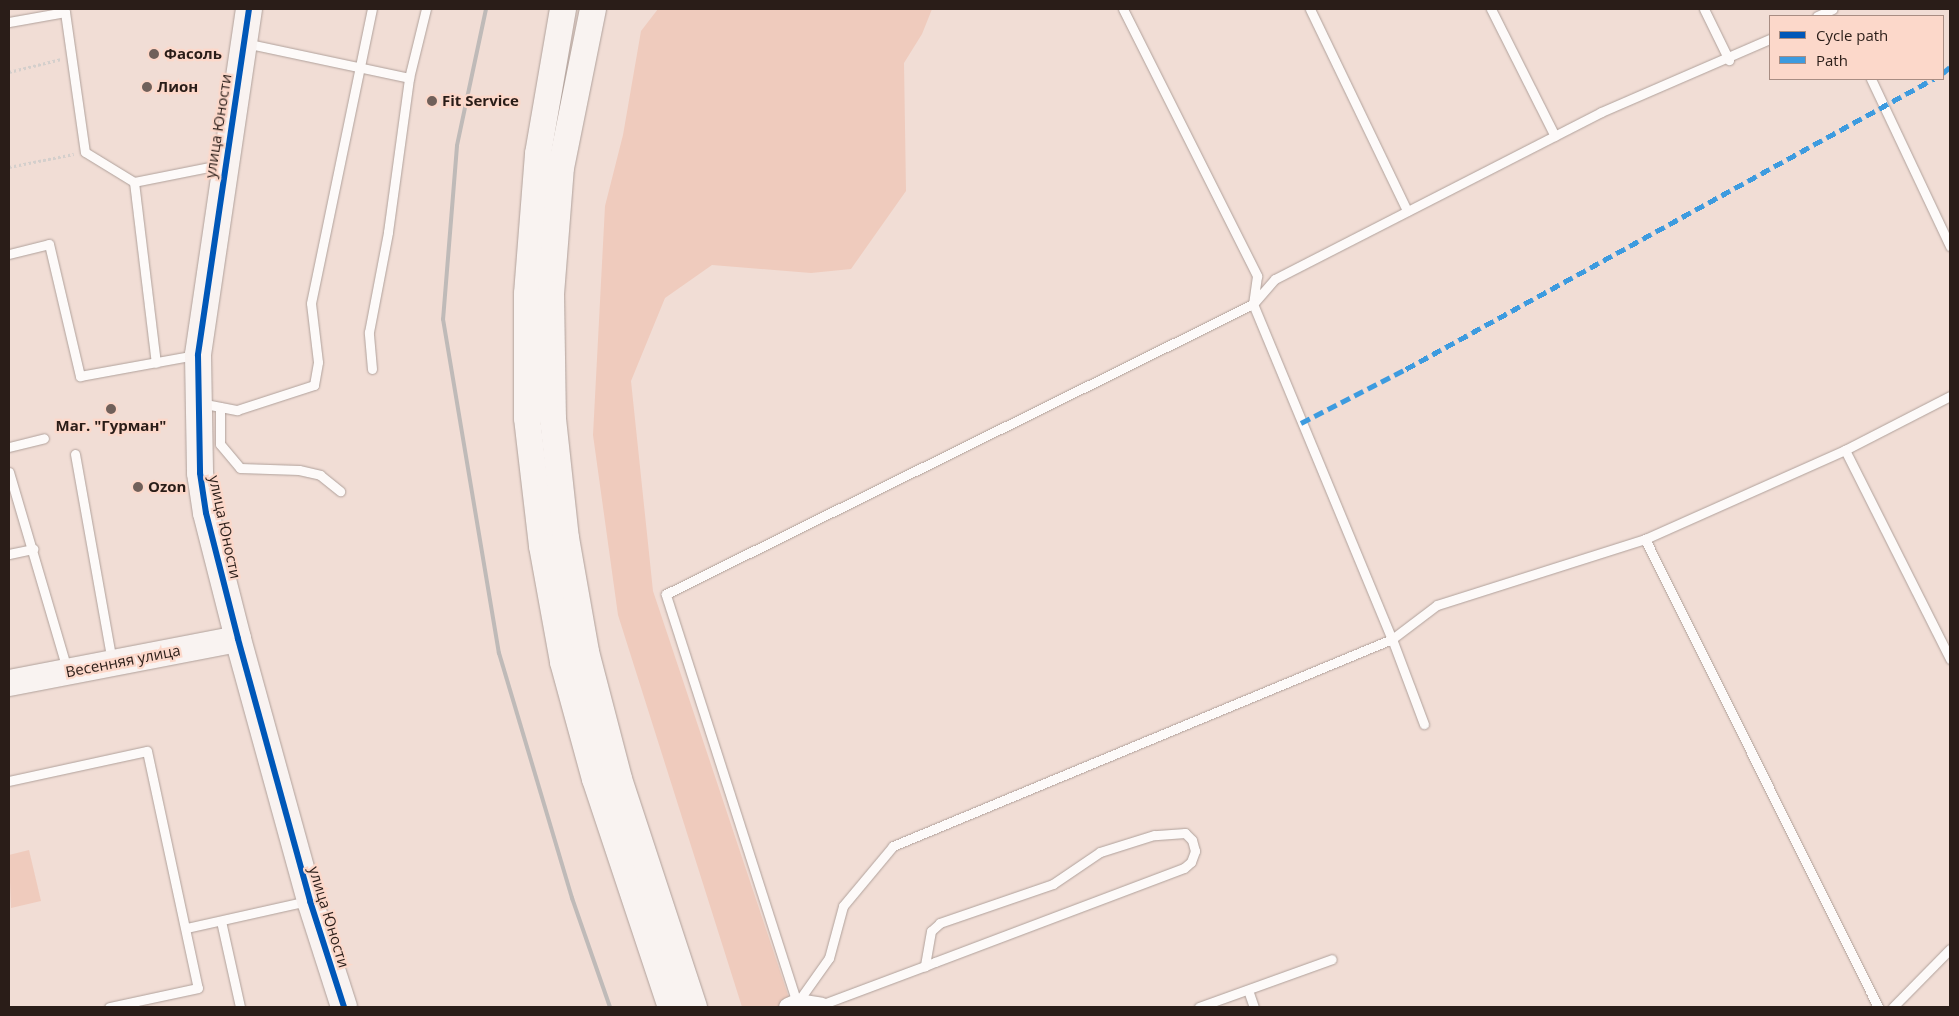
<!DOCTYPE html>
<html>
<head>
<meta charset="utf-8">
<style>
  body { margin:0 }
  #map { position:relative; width:1959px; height:1016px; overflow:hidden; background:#f1ddd5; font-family:"Open Sans",sans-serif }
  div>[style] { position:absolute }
  .green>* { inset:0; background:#efcbbd }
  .path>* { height:3px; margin-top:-1.5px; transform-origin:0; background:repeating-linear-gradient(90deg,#d4cfcc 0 2.5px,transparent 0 5px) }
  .roads { filter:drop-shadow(0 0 1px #b0a19b) drop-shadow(0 0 1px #b0a19b) }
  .lane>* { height:9px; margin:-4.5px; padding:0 4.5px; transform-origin:4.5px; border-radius:4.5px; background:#fdfaf9 }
  .street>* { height:19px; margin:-9.5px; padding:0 9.5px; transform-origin:9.5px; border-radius:9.5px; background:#fdfaf9 }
  .secondary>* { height:26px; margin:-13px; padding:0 13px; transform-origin:13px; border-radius:13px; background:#f9f3f1 }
  .rail>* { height:4px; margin:-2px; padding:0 2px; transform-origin:2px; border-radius:2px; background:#bfbab8 }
  .quiet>* { height:5px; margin-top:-2.5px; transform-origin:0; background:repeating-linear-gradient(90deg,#3d9bdf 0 10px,transparent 0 15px) }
  .cycleway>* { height:6px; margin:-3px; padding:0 3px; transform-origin:3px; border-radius:3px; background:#0057b8 }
  .dots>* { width:14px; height:14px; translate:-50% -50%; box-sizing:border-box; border:2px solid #fcd8ca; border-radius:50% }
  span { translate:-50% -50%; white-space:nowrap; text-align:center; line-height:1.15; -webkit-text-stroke:4.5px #fcd8ca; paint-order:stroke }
  .poi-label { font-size:15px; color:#2a1d18; font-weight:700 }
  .left { translate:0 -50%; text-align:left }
  .street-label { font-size:15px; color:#2a1d18 }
  .frame { position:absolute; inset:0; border:10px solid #2a1d18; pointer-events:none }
  .legend { position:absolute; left:1769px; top:15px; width:175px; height:65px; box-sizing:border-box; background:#fcd8ca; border:1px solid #a88d83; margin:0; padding:6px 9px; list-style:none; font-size:15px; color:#2a1d18 }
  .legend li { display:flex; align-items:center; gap:10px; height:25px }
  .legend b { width:25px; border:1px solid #a88d83 }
</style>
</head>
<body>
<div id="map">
  <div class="green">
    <i style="clip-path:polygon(658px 9px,932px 9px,922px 34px,904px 63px,906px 191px,851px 269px,811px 273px,712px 265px,665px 298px,631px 381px,653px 591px,792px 1007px,742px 1007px,618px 615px,593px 435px,605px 206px,623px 135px,641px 31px)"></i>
    <i style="clip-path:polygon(29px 850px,41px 901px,11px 908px,9px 855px)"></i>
  </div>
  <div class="path">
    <i style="left:9px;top:72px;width:54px;rotate:-14deg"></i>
    <i style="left:9px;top:167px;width:66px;rotate:-11.3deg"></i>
  </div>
  <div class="roads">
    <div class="lane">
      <i style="left:1123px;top:9px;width:299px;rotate:63.3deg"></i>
      <i style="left:1257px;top:276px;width:28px;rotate:98deg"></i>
      <i style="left:1310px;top:9px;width:224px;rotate:64.3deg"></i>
      <i style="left:1491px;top:9px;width:142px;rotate:63.3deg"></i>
      <i style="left:1704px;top:9px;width:57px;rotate:63.9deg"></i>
      <i style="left:1817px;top:16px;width:17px;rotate:-24deg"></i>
      <i style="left:9px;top:22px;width:57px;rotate:-10.1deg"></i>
      <i style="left:65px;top:12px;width:141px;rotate:81.9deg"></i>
      <i style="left:85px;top:152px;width:57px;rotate:31.5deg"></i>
      <i style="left:134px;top:182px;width:92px;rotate:-11.3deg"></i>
      <i style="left:245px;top:43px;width:168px;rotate:12deg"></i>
      <i style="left:1871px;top:79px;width:185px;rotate:64.7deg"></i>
      <i style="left:134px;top:182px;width:182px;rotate:83.1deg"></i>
      <i style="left:9px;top:254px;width:41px;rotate:-14deg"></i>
      <i style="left:49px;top:244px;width:136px;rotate:76.8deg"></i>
      <i style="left:80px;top:376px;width:118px;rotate:-10.3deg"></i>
      <i style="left:1253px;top:304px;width:33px;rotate:-49deg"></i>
      <i style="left:1275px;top:279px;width:366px;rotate:-27.1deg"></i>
      <i style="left:1601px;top:112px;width:184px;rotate:-23.4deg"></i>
      <i style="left:372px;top:369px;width:37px;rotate:-95deg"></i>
      <i style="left:369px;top:332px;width:102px;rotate:-79.2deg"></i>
      <i style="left:388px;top:232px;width:155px;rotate:-82.2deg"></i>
      <i style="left:409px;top:78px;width:71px;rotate:-76.2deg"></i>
      <i style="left:200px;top:403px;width:38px;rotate:11deg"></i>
      <i style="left:237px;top:410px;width:81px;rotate:-18deg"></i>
      <i style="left:314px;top:385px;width:23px;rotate:-80deg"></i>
      <i style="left:318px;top:362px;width:59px;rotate:-96.8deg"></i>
      <i style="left:311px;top:303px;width:300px;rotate:-78.3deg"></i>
      <i style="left:220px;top:407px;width:37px;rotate:90deg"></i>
      <i style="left:220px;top:444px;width:31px;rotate:50deg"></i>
      <i style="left:240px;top:468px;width:59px;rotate:1.9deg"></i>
      <i style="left:299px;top:470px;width:22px;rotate:13deg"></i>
      <i style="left:320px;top:475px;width:26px;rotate:39deg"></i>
      <i style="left:9px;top:447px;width:36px;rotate:-14deg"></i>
      <i style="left:1845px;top:450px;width:234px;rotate:63.3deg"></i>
      <i style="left:75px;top:454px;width:210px;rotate:79.9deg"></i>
      <i style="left:9px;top:472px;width:205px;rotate:73.6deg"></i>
      <i style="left:1645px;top:539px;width:523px;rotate:63.53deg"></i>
      <i style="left:9px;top:554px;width:25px;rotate:-12deg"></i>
      <i style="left:9px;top:781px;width:141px;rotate:-12.3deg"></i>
      <i style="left:147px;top:751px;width:242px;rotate:77.9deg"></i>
      <i style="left:198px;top:988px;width:91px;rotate:167.9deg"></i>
      <i style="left:221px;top:921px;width:88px;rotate:77.5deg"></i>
      <i style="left:187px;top:928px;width:124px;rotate:-12.6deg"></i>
      <i style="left:1248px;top:990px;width:18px;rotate:71deg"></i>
      <i style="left:797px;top:1003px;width:429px;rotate:-107.8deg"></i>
      <i style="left:666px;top:594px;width:655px;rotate:-26.29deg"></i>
      <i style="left:1253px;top:304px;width:363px;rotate:67.5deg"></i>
      <i style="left:1392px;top:639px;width:91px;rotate:69.4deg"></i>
      <i style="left:797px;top:1003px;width:55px;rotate:-54.6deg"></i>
      <i style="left:829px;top:958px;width:54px;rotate:-74.9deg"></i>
      <i style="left:843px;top:906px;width:78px;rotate:-50.2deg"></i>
      <i style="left:893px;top:846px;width:540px;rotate:-22.53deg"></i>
      <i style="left:1392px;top:639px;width:56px;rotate:-37.1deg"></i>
      <i style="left:1437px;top:605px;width:218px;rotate:-17.6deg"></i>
      <i style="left:1645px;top:539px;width:219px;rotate:-24deg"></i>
      <i style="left:1845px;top:450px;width:118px;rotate:-27.2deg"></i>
      <i style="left:818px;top:1006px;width:114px;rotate:-20.5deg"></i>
      <i style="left:925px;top:966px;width:11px;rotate:-22deg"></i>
      <i style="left:935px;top:962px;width:266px;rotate:-20.7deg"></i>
      <i style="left:1184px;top:868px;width:9px;rotate:-41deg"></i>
      <i style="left:1191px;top:862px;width:12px;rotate:-70deg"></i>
      <i style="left:1195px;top:851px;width:11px;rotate:-105deg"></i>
      <i style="left:1192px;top:840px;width:10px;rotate:-135deg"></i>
      <i style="left:1185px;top:833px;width:31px;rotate:176deg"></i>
      <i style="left:1154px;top:835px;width:57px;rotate:162.5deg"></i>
      <i style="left:1100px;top:852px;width:57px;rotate:145.8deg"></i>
      <i style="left:1053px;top:884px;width:120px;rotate:161deg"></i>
      <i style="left:940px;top:923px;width:12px;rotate:138deg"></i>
      <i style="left:931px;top:931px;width:36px;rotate:100deg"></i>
      <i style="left:1199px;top:1007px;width:141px;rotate:-19.8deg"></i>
      <i style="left:1893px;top:1007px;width:81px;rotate:-45.5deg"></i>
    </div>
    <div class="street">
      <i style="left:788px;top:1007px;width:10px;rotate:-24deg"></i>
      <i style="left:797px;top:1003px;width:24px;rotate:9deg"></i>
    </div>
    <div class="secondary">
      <i style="left:249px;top:9px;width:350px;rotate:98.4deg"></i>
      <i style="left:198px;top:355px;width:118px;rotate:89deg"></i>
      <i style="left:200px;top:473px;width:40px;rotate:81.5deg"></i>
      <i style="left:206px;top:513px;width:130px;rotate:75.7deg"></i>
      <i style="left:238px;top:639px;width:272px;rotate:74.6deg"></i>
      <i style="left:310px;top:901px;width:111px;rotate:72.2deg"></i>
      <i style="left:563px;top:9px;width:147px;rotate:99.8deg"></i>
      <i style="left:538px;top:154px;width:140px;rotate:94.5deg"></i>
      <i style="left:527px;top:294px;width:124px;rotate:90deg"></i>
      <i style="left:527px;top:418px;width:129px;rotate:83.3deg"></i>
      <i style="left:542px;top:546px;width:118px;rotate:79.7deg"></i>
      <i style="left:563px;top:662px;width:121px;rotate:74.7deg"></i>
      <i style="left:595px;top:779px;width:240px;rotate:71.6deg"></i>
      <i style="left:593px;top:9px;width:161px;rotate:101.4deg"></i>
      <i style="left:561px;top:167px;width:127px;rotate:94.5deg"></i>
      <i style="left:551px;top:294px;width:125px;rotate:89.1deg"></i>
      <i style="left:553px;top:419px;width:120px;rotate:83.8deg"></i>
      <i style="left:566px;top:538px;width:116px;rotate:80deg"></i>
      <i style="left:586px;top:652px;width:131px;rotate:75.4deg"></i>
      <i style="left:619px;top:779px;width:240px;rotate:71.8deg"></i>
      <i style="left:9px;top:683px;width:233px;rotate:-10.9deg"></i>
    </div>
  </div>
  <div class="rail">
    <i style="left:486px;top:9px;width:140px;rotate:102deg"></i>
    <i style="left:457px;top:146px;width:174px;rotate:94.6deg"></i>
    <i style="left:443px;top:319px;width:339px;rotate:80.5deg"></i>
    <i style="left:499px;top:653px;width:256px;rotate:73.4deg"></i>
    <i style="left:572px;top:898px;width:115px;rotate:70.8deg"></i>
  </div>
  <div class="quiet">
    <i style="left:1943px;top:73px;width:9px;rotate:-41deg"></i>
    <i style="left:1301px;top:423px;width:118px;rotate:-27.2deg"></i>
    <i style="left:1406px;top:369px;width:602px;rotate:-28.82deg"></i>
  </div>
  <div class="cycleway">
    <i style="left:249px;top:9px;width:350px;rotate:98.4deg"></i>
    <i style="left:198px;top:355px;width:118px;rotate:89deg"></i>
    <i style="left:200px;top:473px;width:40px;rotate:81.5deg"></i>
    <i style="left:206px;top:513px;width:130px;rotate:75.7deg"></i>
    <i style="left:238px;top:639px;width:272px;rotate:74.6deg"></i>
    <i style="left:310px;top:901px;width:111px;rotate:72.2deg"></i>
  </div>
  <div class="dots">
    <i style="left:154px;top:54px;background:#70605a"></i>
    <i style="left:147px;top:87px;background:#70605a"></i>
    <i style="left:432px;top:101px;background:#70605a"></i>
    <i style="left:111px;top:409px;background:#70605a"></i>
    <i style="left:138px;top:487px;background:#70605a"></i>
  </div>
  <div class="poi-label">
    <span class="left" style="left:164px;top:54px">Фасоль</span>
    <span class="left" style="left:157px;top:87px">Лион</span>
    <span class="left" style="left:442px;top:101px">Fit Service</span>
    <span style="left:111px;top:426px">Маг. "Гурман"</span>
    <span class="left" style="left:148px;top:487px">Ozon</span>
  </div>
  <div class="street-label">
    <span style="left:218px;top:126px;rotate:-81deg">улица Юности</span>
    <span style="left:225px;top:527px;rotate:78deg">улица Юности</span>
    <span style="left:123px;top:661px;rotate:-11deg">Весенняя улица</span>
    <span style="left:329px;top:917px;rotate:73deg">улица Юности</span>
  </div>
  <div class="frame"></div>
  <ul class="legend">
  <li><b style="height:6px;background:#0057b8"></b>Cycle path</li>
  <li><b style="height:6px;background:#3d9bdf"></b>Path</li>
  </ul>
</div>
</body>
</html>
